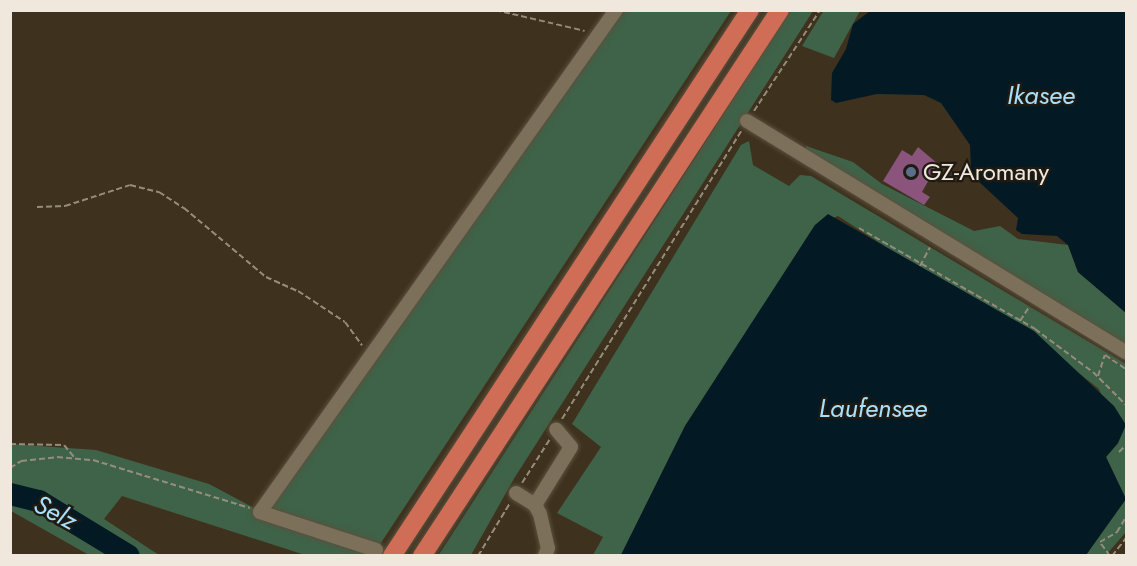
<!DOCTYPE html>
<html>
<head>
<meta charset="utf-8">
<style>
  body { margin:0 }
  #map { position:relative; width:1137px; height:566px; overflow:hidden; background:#3e321e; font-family:Jost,sans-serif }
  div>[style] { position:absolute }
  .green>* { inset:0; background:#3f6348 }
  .water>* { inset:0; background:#031a25 }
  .river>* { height:22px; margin:-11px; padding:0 11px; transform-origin:11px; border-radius:11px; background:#031a25 }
  .building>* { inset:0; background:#8a547c }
  .path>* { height:2px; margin-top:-1px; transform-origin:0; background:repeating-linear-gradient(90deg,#968c7c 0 6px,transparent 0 9px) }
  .roads { filter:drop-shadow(0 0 2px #5a503e) drop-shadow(0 0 2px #5a503e) }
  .minor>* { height:14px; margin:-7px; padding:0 7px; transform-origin:7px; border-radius:7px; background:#7d705a }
  .highway>* { height:18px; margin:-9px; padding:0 9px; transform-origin:9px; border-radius:9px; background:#cf6d56 }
  .dots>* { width:16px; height:16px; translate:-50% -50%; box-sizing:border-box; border:3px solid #201b12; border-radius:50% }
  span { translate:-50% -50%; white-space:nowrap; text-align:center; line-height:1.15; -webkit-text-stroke:4.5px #201b12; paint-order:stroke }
  .poi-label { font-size:24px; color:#f0e8dc }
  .left { translate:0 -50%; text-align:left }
  .water-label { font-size:26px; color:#a6e0fd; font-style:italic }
  .frame { position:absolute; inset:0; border:12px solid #f0e8dc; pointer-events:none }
</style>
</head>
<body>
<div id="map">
  <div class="green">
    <i style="clip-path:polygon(824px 10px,860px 11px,834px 58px,802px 46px)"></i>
    <i style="clip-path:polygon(616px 11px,731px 11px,373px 555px,305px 555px,122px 496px,104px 519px,159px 555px,89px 555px,11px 511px,11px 444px,96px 450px,209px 484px,260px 511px)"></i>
    <i style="clip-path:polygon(790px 11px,813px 11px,515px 477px,471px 555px,438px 556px)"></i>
    <i style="clip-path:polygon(749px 141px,753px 165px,789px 186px,800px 175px,811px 176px,1126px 364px,1126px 532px,1106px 555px,1086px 555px,1126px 499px,1106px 457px,1118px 443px,1099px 389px,1066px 363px,838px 216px,815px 225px,685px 426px,621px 555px,593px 555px,603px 537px,557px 513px,601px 447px,572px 424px,741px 145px)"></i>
    <i style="clip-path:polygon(806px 146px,853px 162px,882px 184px,974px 231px,1000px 226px,1018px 239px,1068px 245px,1078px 272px,1126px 313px,1126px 348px,806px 154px)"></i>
  </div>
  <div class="water">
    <i style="clip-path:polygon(870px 11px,1126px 11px,1126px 313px,1078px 272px,1068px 245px,1057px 236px,1022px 234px,1016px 230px,1018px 218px,977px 180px,971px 168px,970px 145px,941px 103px,924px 95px,877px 94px,836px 103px,831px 100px,832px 73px,846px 49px,853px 24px)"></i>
    <i style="clip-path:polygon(828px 214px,1034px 331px,1114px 406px,1126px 425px,1118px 443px,1106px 457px,1126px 499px,1086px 555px,621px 555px,685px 426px,815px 225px)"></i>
  </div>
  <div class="river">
    <i style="left:10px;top:494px;width:30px;rotate:14deg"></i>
    <i style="left:39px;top:501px;width:105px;rotate:31.4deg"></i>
  </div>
  <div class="building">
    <i style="clip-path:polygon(918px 147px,938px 164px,922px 192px,930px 197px,924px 205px,883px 181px,902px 150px,912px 156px)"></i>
  </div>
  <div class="path">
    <i style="left:495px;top:10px;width:92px;rotate:13.1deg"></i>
    <i style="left:754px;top:111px;width:121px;rotate:-56.8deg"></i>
    <i style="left:37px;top:207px;width:28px;rotate:-2deg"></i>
    <i style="left:65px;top:206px;width:68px;rotate:-17.9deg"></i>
    <i style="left:130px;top:185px;width:30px;rotate:14deg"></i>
    <i style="left:159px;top:192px;width:30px;rotate:33deg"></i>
    <i style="left:184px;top:208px;width:107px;rotate:40.1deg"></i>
    <i style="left:266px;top:277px;width:35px;rotate:24deg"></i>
    <i style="left:298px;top:291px;width:56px;rotate:33.4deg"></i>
    <i style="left:345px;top:322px;width:29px;rotate:54deg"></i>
    <i style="left:859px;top:228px;width:203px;rotate:29.8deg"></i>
    <i style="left:1035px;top:329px;width:72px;rotate:36.6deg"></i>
    <i style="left:1093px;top:372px;width:47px;rotate:45deg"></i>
    <i style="left:920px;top:266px;width:21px;rotate:-62deg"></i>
    <i style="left:1020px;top:321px;width:17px;rotate:-57deg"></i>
    <i style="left:1098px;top:376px;width:22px;rotate:-72deg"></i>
    <i style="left:1105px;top:355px;width:25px;rotate:34deg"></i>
    <i style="left:562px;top:419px;width:339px;rotate:-58.1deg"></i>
    <i style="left:10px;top:444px;width:54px;rotate:1.1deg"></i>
    <i style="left:64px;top:445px;width:17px;rotate:50deg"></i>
    <i style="left:1119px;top:452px;width:10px;rotate:-45deg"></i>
    <i style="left:10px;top:468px;width:13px;rotate:-32deg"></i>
    <i style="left:21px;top:461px;width:36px;rotate:-6deg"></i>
    <i style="left:57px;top:457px;width:36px;rotate:5deg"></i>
    <i style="left:93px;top:460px;width:164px;rotate:17deg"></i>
    <i style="left:522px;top:483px;width:52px;rotate:-57.5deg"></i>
    <i style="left:478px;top:556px;width:62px;rotate:-58.9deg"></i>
    <i style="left:1110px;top:556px;width:17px;rotate:-126deg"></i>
    <i style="left:1100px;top:542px;width:20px;rotate:-30deg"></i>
    <i style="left:1117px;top:532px;width:17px;rotate:-59deg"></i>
    <i style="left:1112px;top:556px;width:23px;rotate:-52deg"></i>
  </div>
  <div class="roads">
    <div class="minor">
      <i style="left:747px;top:121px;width:444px;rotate:31.4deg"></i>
      <i style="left:516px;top:493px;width:22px;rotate:32deg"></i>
      <i style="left:535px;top:505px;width:10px;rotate:61deg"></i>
      <i style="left:540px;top:514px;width:35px;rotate:77deg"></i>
      <i style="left:548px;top:548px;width:9px;rotate:111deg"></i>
      <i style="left:535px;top:505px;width:68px;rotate:-58.2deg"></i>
      <i style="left:571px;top:447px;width:23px;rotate:-130deg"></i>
      <i style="left:376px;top:550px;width:122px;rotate:-161.9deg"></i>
      <i style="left:260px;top:512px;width:615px;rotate:-54.66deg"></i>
    </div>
    <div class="highway">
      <i style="left:392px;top:556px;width:653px;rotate:-56.75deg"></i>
      <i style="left:422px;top:556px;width:653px;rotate:-56.75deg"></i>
    </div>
  </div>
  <div class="dots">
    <i style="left:911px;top:172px;background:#5c6f8a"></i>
  </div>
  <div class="poi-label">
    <span class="left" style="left:923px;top:172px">GZ-Aromany</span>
  </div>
  <div class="water-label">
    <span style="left:1041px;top:96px">Ikasee</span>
    <span style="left:873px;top:409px">Laufensee</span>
    <span style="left:55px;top:513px;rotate:28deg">Selz</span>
  </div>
  <div class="frame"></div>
</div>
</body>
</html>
